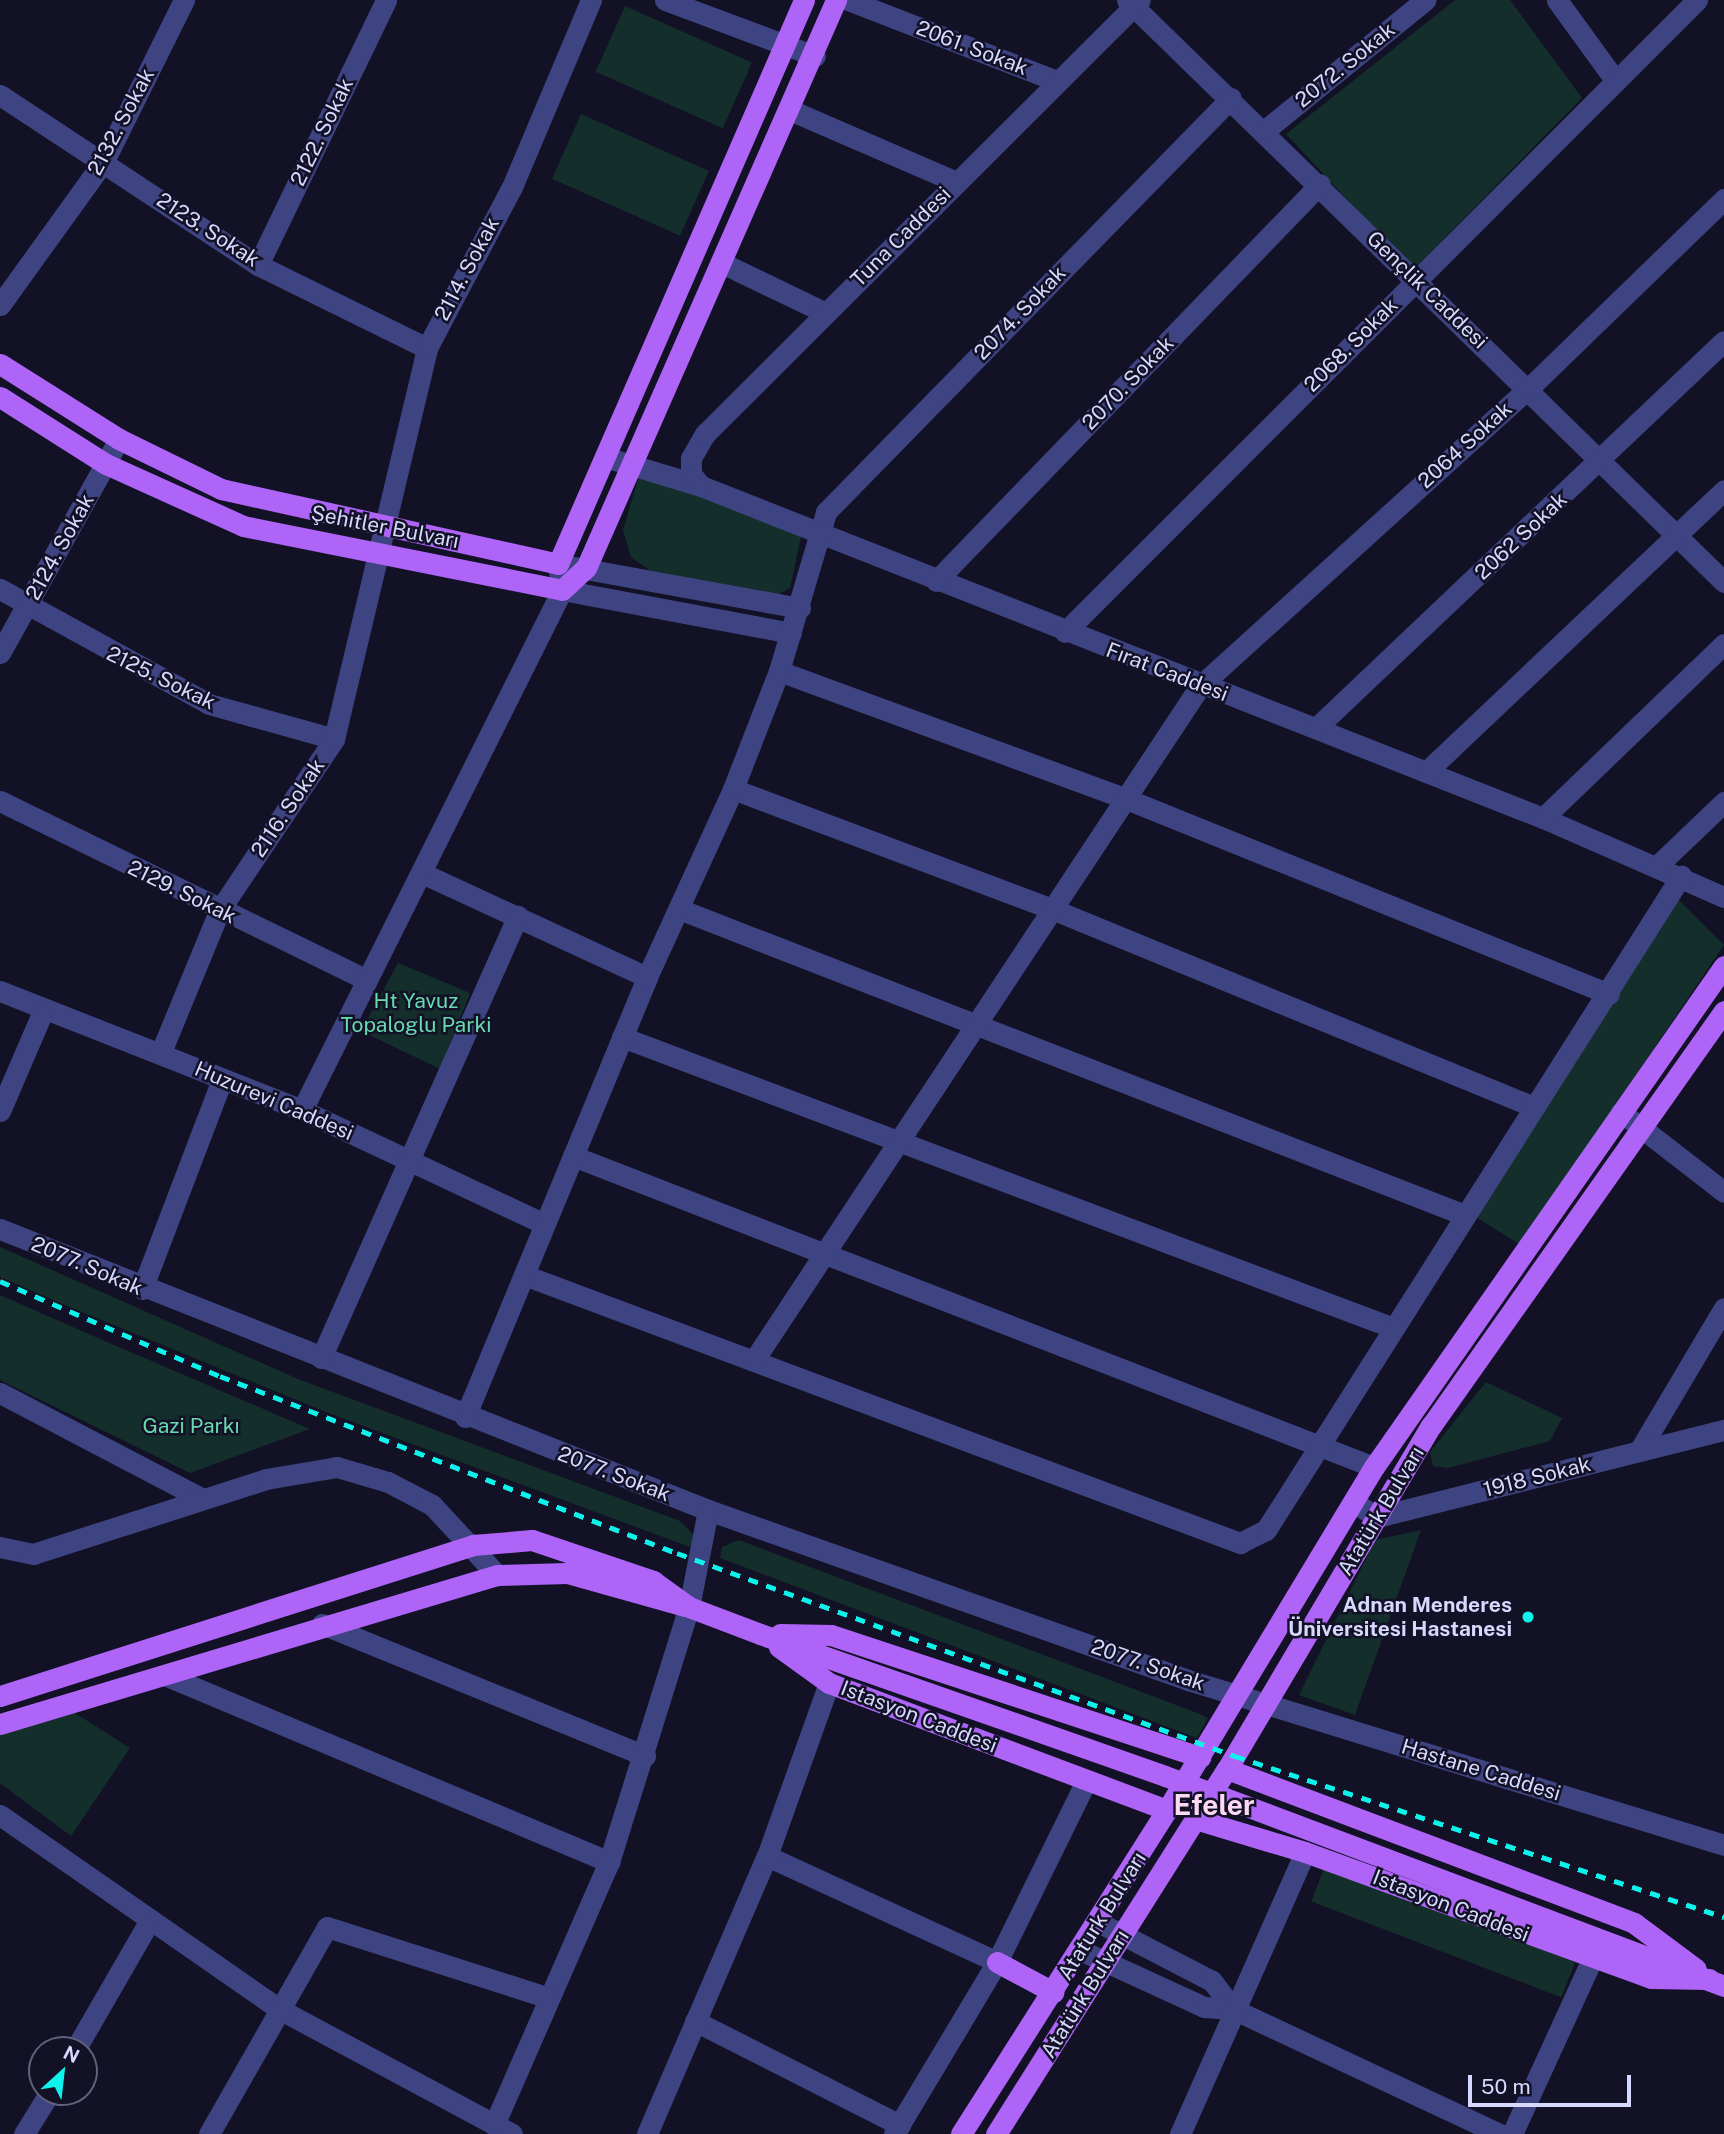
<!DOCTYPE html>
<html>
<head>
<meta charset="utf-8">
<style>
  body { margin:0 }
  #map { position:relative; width:1724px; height:2134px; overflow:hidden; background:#121126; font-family:"Public Sans",sans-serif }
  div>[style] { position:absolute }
  .green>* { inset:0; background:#142f2b; transform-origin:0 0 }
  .minor>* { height:21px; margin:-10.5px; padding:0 10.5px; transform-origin:10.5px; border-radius:10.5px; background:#3e4482 }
  .major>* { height:21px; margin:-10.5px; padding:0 10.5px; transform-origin:10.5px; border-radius:10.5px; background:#ae65f7 }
  .rail>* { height:5px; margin-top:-2.5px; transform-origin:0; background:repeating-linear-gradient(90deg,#0ef2ec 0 10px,transparent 0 19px) }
  .major-bridge>* { height:21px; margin:-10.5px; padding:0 10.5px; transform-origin:10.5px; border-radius:10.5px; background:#ae65f7 }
  .dots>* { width:19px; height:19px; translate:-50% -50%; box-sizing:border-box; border:4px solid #121126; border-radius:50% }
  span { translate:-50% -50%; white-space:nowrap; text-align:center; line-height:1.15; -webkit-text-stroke:5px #121126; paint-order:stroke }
  .street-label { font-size:21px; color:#d7d8fd }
  .park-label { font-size:21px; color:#67daae }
  .poi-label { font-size:21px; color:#d7d8fd; font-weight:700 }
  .right { translate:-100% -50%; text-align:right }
  .district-label { font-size:28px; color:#fdd9f4; font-weight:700 }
  .north { position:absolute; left:28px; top:2036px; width:70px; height:70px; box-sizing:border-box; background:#121126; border:2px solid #61617c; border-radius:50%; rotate:27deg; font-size:19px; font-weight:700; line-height:28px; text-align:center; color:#d7d8fd }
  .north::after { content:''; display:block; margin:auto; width:24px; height:32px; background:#0ef2ec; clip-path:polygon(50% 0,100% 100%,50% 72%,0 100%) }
  .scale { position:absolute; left:1468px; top:2075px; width:163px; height:32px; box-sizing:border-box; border:4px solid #d7d8fd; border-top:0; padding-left:9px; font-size:21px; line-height:24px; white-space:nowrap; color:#d7d8fd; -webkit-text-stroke:5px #121126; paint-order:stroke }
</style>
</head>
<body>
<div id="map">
  <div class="green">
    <i style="clip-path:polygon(1455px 0,1510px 0,1582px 98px,1413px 270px,1286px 134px)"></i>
    <i style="left:625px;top:6px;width:139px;height:72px;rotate:24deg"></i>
    <i style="left:581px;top:114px;width:140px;height:71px;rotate:24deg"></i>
    <i style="clip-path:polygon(639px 476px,802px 532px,790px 588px,772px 598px,649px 570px,631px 557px,623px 530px)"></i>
    <i style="clip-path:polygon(1676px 897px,1724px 945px,1521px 1245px,1472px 1215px)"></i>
    <i style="clip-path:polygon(398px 963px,470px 993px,440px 1069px,361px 1031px)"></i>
    <i style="clip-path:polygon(0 1247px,298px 1379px,680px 1521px,701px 1543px,698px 1550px,326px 1412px,60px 1303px,0 1277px)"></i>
    <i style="clip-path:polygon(0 1295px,98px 1338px,310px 1429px,190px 1473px,0 1380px)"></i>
    <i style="clip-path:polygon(1486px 1382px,1562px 1418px,1550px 1441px,1448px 1468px,1433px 1466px,1430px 1452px)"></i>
    <i style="clip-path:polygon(1421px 1530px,1355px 1715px,1299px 1695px,1375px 1540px)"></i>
    <i style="clip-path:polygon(739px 1540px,1200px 1714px,1208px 1718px,1197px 1738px,720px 1558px,722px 1547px)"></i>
    <i style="clip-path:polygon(75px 1713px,130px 1748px,71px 1836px,0 1783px,0 1734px)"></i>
    <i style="left:1325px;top:1866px;width:268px;height:38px;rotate:21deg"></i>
  </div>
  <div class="minor">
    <i style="left:665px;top:0;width:160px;rotate:20.5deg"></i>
    <i style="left:848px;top:0;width:224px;rotate:21.2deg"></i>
    <i style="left:1127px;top:0;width:834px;rotate:44.27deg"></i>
    <i style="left:1557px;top:0;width:99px;rotate:54.1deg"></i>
    <i style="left:0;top:95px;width:309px;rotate:33.4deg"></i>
    <i style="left:258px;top:265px;width:188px;rotate:26.2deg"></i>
    <i style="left:790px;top:110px;width:181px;rotate:23.4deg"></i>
    <i style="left:1264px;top:131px;width:208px;rotate:-39.1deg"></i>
    <i style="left:722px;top:263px;width:115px;rotate:25.7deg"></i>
    <i style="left:258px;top:265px;width:294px;rotate:-64.2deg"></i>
    <i style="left:0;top:305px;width:178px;rotate:-54.2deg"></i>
    <i style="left:104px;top:161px;width:180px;rotate:-63.6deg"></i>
    <i style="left:605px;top:457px;width:100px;rotate:16.8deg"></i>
    <i style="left:701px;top:486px;width:905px;rotate:21.52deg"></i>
    <i style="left:1543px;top:818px;width:197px;rotate:23.6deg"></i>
    <i style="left:701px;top:486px;width:16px;rotate:-130deg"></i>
    <i style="left:691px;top:474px;width:16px;rotate:-90deg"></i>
    <i style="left:691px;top:458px;width:28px;rotate:-60deg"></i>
    <i style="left:705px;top:434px;width:614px;rotate:-44.93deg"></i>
    <i style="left:936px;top:581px;width:552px;rotate:-45.95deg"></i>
    <i style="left:0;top:589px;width:239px;rotate:28.8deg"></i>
    <i style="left:209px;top:704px;width:130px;rotate:15.6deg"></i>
    <i style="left:562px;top:590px;width:233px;rotate:10.6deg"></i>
    <i style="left:1065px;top:632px;width:894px;rotate:-45deg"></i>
    <i style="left:0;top:653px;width:245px;rotate:-60.9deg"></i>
    <i style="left:779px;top:671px;width:368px;rotate:20.2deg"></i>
    <i style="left:1124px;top:798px;width:523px;rotate:22deg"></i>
    <i style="left:1316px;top:728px;width:562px;rotate:-43.49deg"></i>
    <i style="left:1426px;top:772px;width:410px;rotate:-43.4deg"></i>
    <i style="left:733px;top:789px;width:341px;rotate:20.6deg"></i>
    <i style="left:1052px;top:909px;width:521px;rotate:22.33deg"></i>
    <i style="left:0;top:801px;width:406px;rotate:26deg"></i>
    <i style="left:1543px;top:818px;width:251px;rotate:-43.9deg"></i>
    <i style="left:1657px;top:866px;width:93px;rotate:-43.7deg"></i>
    <i style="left:424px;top:874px;width:246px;rotate:24.8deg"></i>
    <i style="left:679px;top:909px;width:840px;rotate:21.28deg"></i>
    <i style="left:0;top:991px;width:325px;rotate:21.5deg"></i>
    <i style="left:302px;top:1110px;width:268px;rotate:25.2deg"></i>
    <i style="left:622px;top:1037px;width:822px;rotate:20.66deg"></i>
    <i style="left:161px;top:1052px;width:152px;rotate:-67.6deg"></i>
    <i style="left:219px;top:911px;width:207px;rotate:-56.2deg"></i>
    <i style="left:334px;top:739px;width:402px;rotate:-76.6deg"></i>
    <i style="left:427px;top:348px;width:182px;rotate:-62.2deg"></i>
    <i style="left:512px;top:187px;width:203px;rotate:-67.1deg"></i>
    <i style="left:302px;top:1110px;width:581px;rotate:-63.43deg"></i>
    <i style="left:562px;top:590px;width:26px;rotate:-99deg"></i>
    <i style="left:558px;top:564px;width:246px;rotate:10.3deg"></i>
    <i style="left:0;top:1111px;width:109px;rotate:-66.7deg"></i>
    <i style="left:1621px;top:1112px;width:130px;rotate:37.8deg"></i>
    <i style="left:573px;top:1156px;width:859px;rotate:21.22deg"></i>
    <i style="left:0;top:1229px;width:762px;rotate:21.65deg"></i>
    <i style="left:708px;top:1510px;width:509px;rotate:19.5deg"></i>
    <i style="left:1188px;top:1680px;width:561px;rotate:17.11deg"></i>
    <i style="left:524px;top:1275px;width:765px;rotate:20.52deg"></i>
    <i style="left:1240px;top:1543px;width:29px;rotate:-27deg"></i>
    <i style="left:1266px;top:1530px;width:775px;rotate:-57.6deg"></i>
    <i style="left:142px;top:1289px;width:224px;rotate:-69.1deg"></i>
    <i style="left:756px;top:1357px;width:805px;rotate:-56.51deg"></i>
    <i style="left:1200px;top:686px;width:444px;rotate:-42.2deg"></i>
    <i style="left:1529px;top:388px;width:272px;rotate:-44.1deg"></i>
    <i style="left:321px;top:1358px;width:484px;rotate:-66deg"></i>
    <i style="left:0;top:1393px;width:229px;rotate:27.6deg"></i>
    <i style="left:465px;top:1417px;width:476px;rotate:-67.5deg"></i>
    <i style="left:647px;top:977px;width:207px;rotate:-65.4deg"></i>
    <i style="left:733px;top:789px;width:127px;rotate:-68.7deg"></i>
    <i style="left:779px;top:671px;width:166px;rotate:-73.5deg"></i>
    <i style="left:826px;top:512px;width:579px;rotate:-45.63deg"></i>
    <i style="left:1639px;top:1451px;width:166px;rotate:-59.3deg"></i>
    <i style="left:1353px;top:1502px;width:28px;rotate:32deg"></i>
    <i style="left:1377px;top:1517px;width:358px;rotate:-14.1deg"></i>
    <i style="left:0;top:1547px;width:34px;rotate:12deg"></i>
    <i style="left:33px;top:1554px;width:245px;rotate:-17.8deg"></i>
    <i style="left:266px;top:1479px;width:72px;rotate:-9.6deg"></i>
    <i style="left:337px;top:1467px;width:53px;rotate:16.4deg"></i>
    <i style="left:388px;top:1482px;width:50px;rotate:27.6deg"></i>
    <i style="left:432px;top:1505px;width:96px;rotate:47.1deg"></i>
    <i style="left:322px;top:1624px;width:349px;rotate:22.2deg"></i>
    <i style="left:167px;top:1676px;width:480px;rotate:22.8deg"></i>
    <i style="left:0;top:1815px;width:342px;rotate:34.8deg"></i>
    <i style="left:281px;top:2010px;width:262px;rotate:28.2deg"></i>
    <i style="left:767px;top:1856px;width:253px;rotate:24.7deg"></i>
    <i style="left:1098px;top:1922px;width:128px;rotate:27.4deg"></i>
    <i style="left:1212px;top:1981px;width:35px;rotate:53deg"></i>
    <i style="left:1080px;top:1950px;width:136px;rotate:24.7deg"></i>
    <i style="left:1204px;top:2007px;width:29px;rotate:4deg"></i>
    <i style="left:1233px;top:2009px;width:295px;rotate:25.1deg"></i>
    <i style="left:695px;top:2021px;width:230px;rotate:26.9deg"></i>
    <i style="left:75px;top:2050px;width:148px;rotate:-60deg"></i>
    <i style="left:494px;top:2125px;width:287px;rotate:-66.4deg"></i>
    <i style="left:609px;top:1862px;width:267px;rotate:-72.6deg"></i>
    <i style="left:689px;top:1607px;width:99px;rotate:-78.9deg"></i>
    <i style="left:24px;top:2134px;width:49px;rotate:-58.2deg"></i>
    <i style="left:209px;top:2134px;width:238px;rotate:-60.3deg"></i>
    <i style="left:327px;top:1927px;width:231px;rotate:17.7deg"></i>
    <i style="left:647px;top:2134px;width:303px;rotate:-66.7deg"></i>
    <i style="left:767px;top:1856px;width:184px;rotate:-70.3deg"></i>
    <i style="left:894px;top:2134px;width:200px;rotate:-59.1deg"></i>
    <i style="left:997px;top:1962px;width:202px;rotate:-63.8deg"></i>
    <i style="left:1180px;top:2134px;width:308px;rotate:-66.1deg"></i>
    <i style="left:1512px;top:2134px;width:192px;rotate:-65.4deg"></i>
  </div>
  <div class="major">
    <i style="left:0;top:364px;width:141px;rotate:32.2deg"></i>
    <i style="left:119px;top:439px;width:114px;rotate:26.1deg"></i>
    <i style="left:221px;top:489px;width:345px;rotate:12.5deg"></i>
    <i style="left:558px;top:564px;width:615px;rotate:-66.43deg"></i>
    <i style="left:0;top:397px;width:125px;rotate:32.3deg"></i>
    <i style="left:106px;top:464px;width:150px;rotate:24.3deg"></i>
    <i style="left:243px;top:526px;width:325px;rotate:11.3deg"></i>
    <i style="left:562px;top:590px;width:33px;rotate:-43deg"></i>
    <i style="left:586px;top:568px;width:621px;rotate:-66.24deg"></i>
    <i style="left:780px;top:1634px;width:51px;rotate:1.1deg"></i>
    <i style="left:831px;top:1635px;width:389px;rotate:18.3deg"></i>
    <i style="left:779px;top:1647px;width:62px;rotate:35.8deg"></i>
    <i style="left:829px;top:1683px;width:361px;rotate:20.6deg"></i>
    <i style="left:0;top:1696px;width:497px;rotate:-17.7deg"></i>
    <i style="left:473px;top:1545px;width:59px;rotate:-4.8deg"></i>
    <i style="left:532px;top:1540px;width:128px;rotate:18.7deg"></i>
    <i style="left:653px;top:1581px;width:44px;rotate:35.8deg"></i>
    <i style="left:689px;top:1607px;width:76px;rotate:20.8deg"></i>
    <i style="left:760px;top:1634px;width:429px;rotate:19.3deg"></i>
    <i style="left:0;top:1724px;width:519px;rotate:-16.69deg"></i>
    <i style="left:497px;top:1575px;width:70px;rotate:-1.6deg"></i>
    <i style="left:567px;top:1573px;width:123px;rotate:15.6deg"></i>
    <i style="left:1227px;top:1769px;width:435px;rotate:20.7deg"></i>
    <i style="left:1634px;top:1923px;width:77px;rotate:36.6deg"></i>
    <i style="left:1225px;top:1798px;width:533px;rotate:20.64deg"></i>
    <i style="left:1195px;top:1819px;width:115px;rotate:16.7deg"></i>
    <i style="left:1305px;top:1852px;width:368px;rotate:20deg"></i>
    <i style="left:1651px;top:1978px;width:58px;rotate:1deg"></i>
    <i style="left:997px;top:1962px;width:64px;rotate:28.2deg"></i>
    <i style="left:961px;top:2134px;width:384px;rotate:-57.6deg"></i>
    <i style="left:1167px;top:1810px;width:401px;rotate:-58.9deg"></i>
    <i style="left:1374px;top:1467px;width:611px;rotate:-55.06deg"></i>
    <i style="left:996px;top:2134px;width:432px;rotate:-57.7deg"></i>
    <i style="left:1227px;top:1769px;width:399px;rotate:-59.3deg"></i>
    <i style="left:1431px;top:1426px;width:508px;rotate:-54.78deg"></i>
  </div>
  <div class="rail">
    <i style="left:0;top:1281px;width:240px;rotate:23.4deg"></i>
    <i style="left:220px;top:1376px;width:490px;rotate:21.2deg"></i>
    <i style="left:677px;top:1553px;width:594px;rotate:19.99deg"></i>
    <i style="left:1235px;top:1756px;width:515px;rotate:18.22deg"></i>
  </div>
  <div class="major-bridge">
    <i style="left:1165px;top:1776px;width:64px;rotate:20.1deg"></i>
  </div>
  <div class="dots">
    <i style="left:1528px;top:1617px;background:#0ef2ec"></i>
  </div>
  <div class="street-label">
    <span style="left:972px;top:48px;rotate:21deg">2061. Sokak</span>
    <span style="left:1345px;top:65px;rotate:-39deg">2072. Sokak</span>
    <span style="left:121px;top:122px;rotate:-62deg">2132. Sokak</span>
    <span style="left:322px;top:132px;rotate:-64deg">2122. Sokak</span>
    <span style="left:208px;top:230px;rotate:33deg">2123. Sokak</span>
    <span style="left:901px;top:237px;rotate:-45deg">Tuna Caddesi</span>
    <span style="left:467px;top:269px;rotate:-62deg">2114. Sokak</span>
    <span style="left:1427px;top:290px;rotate:44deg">Gençlik Caddesi</span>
    <span style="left:1020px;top:313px;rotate:-46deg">2074. Sokak</span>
    <span style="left:1351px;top:345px;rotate:-45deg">2068. Sokak</span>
    <span style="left:1128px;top:383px;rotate:-46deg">2070. Sokak</span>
    <span style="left:1465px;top:445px;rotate:-42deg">2064 Sokak</span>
    <span style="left:385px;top:527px;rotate:11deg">Şehitler Bulvarı</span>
    <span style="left:1521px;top:536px;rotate:-43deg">2062 Sokak</span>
    <span style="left:60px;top:547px;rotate:-61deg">2124. Sokak</span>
    <span style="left:1167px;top:672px;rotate:21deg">Fırat Caddesi</span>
    <span style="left:161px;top:678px;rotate:26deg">2125. Sokak</span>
    <span style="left:288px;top:808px;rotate:-56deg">2116. Sokak</span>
    <span style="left:182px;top:892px;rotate:26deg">2129. Sokak</span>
    <span style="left:274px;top:1101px;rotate:23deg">Huzurevi Caddesi</span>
    <span style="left:87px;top:1266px;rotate:23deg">2077. Sokak</span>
    <span style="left:614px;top:1474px;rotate:21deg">2077. Sokak</span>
    <span style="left:1537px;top:1477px;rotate:-14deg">1918 Sokak</span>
    <span style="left:1381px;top:1511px;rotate:-59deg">Atatürk Bulvarı</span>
    <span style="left:1148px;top:1665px;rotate:19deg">2077. Sokak</span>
    <span style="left:919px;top:1717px;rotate:21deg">Istasyon Caddesi</span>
    <span style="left:1481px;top:1770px;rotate:17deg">Hastane Caddesi</span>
    <span style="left:1451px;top:1906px;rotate:21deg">Istasyon Caddesi</span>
    <span style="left:1102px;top:1916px;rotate:-58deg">Ataturk Bulvarı</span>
    <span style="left:1085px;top:1994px;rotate:-58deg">Atatürk Bulvarı</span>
  </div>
  <div class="park-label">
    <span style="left:416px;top:1013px">Ht Yavuz<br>Topaloglu Parki</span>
    <span style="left:191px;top:1426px">Gazi Parkı</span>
  </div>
  <div class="poi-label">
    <span class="right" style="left:1512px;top:1617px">Adnan Menderes<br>Üniversitesi Hastanesi</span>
  </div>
  <div class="district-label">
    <span style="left:1214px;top:1805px">Efeler</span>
  </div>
  <div class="north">N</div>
  <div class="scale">50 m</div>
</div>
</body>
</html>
